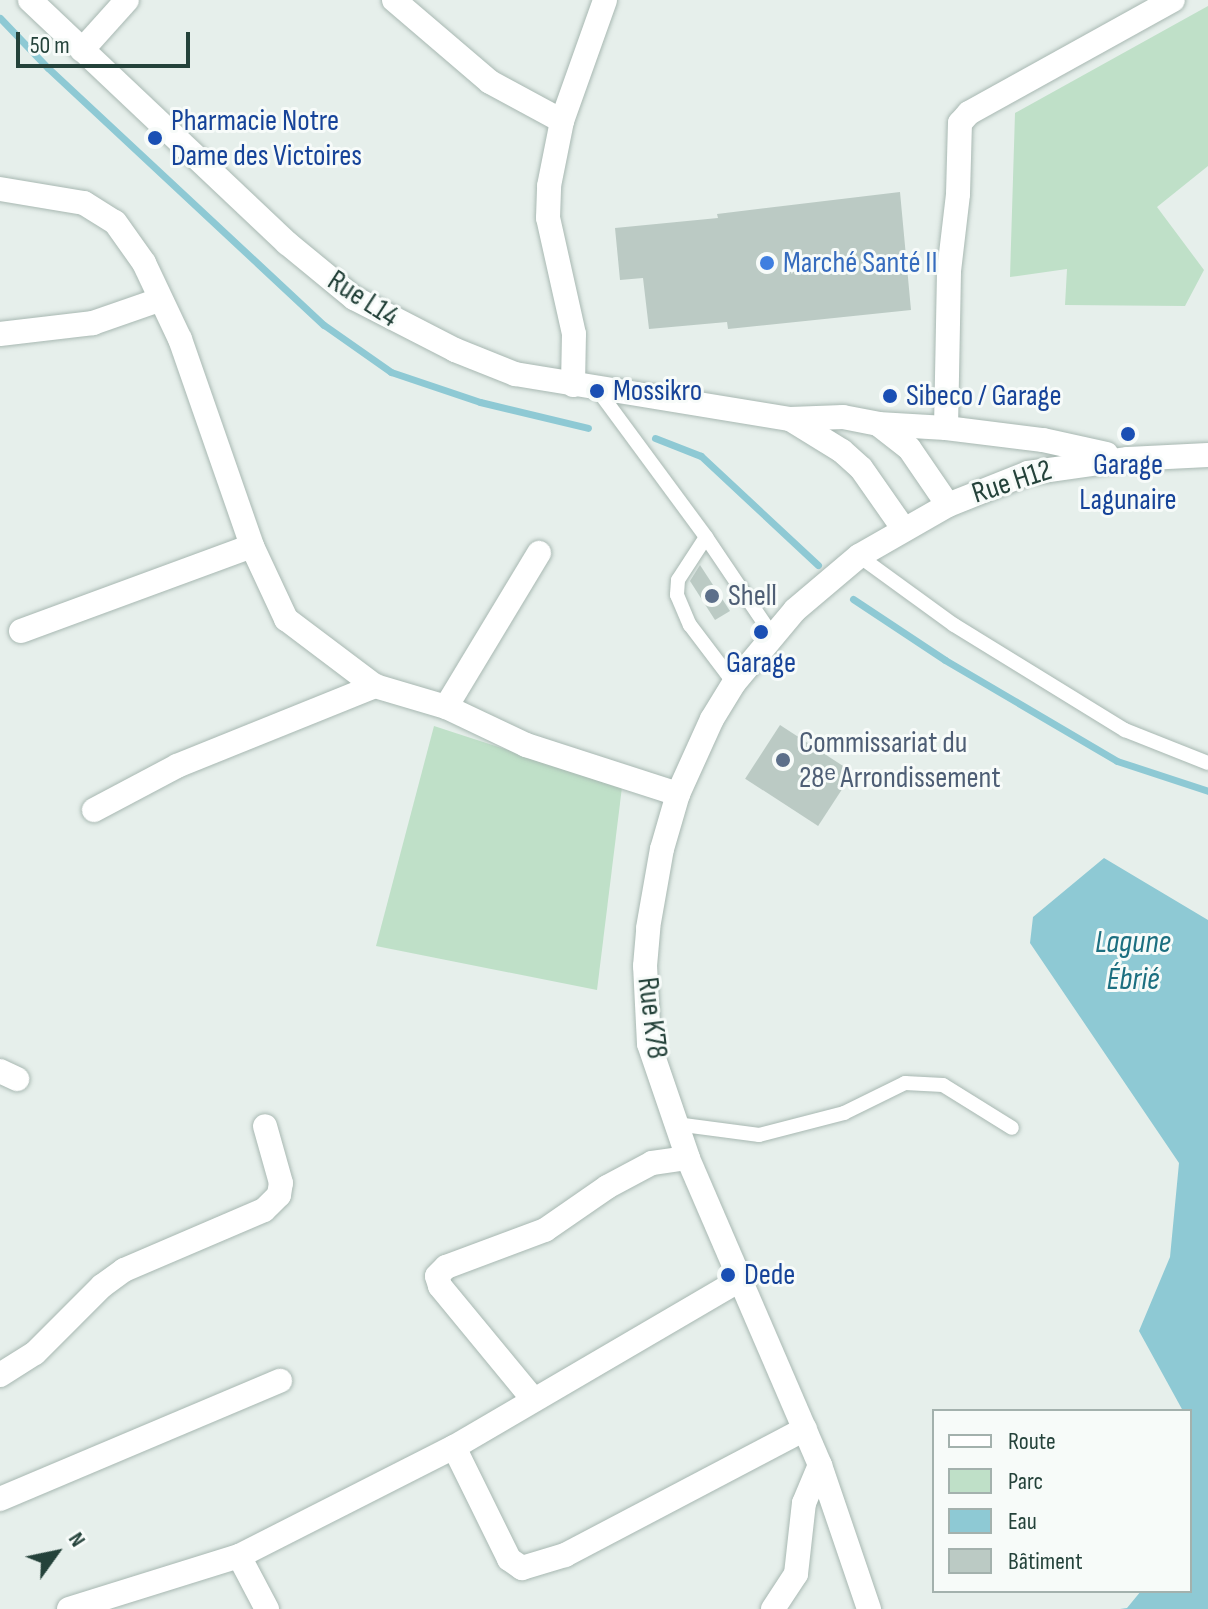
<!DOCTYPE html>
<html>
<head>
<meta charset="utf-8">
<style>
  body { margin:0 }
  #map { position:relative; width:1208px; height:1609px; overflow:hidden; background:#e6efeb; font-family:"Sofia Sans Condensed",sans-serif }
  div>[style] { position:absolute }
  .green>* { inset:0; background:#bfe0c8 }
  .water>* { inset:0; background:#8ec9d4 }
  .stream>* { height:7px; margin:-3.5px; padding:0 3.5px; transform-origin:3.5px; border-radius:3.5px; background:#8ec9d4 }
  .building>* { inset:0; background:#bbcac4; transform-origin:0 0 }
  .roads { filter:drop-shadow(0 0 2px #a8b8b2) drop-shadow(0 0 2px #a8b8b2) }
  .service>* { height:14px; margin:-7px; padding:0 7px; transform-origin:7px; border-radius:7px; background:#fff }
  .minor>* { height:24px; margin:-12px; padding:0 12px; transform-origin:12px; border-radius:12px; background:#fff }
  .tertiary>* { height:24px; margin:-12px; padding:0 12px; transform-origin:12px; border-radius:12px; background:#fff }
  .dots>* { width:22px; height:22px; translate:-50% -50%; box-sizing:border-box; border:4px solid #f7fbf9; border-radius:50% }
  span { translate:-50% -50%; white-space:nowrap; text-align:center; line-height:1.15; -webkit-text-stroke:6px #f7fbf9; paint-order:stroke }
  .transit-label { font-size:30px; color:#164399 }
  .left { translate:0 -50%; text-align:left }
  .shop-label { font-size:30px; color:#366cbe }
  .street-label { font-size:30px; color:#24423a }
  .service-label { font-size:30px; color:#4e5e75 }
  .water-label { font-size:32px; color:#1c6f80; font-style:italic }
  .legend { position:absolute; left:932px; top:1409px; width:260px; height:184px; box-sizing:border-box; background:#f7fbf9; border:2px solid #a3b1ad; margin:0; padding:10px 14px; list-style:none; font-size:24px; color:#24423a }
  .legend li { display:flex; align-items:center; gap:16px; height:40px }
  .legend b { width:40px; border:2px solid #a3b1ad }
  .north { position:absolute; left:16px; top:1513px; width:80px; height:80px; -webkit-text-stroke:6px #f7fbf9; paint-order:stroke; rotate:57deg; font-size:22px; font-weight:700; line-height:32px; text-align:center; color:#24423a }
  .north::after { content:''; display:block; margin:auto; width:28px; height:36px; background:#24423a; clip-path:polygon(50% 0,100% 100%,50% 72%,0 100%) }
  .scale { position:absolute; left:16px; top:32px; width:174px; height:36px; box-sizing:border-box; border:4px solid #24423a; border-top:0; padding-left:10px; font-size:24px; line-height:28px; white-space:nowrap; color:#24423a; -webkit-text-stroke:6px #f7fbf9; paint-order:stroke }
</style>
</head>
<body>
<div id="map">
  <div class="green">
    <i style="clip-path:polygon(1208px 6px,1208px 166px,1157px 207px,1204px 270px,1185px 306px,1065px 305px,1067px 269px,1010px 277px,1015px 113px)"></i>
    <i style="clip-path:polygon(434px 726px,622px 787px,597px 990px,376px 946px)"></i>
  </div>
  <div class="water">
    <i style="clip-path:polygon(1104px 858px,1208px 920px,1208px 1609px,1120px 1609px,1127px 1608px,1141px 1591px,1190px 1591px,1190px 1411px,1183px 1411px,1139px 1331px,1170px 1257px,1179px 1163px,1030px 943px,1033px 917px)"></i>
  </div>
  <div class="stream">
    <i style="left:0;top:18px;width:69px;rotate:46.2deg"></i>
    <i style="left:48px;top:68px;width:377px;rotate:43deg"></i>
    <i style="left:324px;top:325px;width:82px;rotate:35deg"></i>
    <i style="left:391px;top:372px;width:94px;rotate:18.6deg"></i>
    <i style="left:480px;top:402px;width:111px;rotate:13.5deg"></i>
    <i style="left:655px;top:438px;width:49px;rotate:21.4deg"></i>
    <i style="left:701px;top:456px;width:160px;rotate:43deg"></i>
    <i style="left:853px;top:599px;width:110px;rotate:33.5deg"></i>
    <i style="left:945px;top:660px;width:199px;rotate:30.4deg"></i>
    <i style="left:1117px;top:761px;width:96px;rotate:18.2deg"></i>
  </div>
  <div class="building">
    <i style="clip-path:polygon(900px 192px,911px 310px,728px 329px,727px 322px,649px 329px,643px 278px,620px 280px,615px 228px,718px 218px,717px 214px)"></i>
    <i style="clip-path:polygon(700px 565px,730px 611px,715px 620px,690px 581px)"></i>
    <i style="left:780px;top:725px;width:87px;height:64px;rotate:33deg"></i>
  </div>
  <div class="roads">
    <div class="service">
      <i style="left:597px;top:389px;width:184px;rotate:53.6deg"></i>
      <i style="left:706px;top:537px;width:118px;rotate:56deg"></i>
      <i style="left:706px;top:537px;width:51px;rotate:123.1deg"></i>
      <i style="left:678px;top:580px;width:15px;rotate:94deg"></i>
      <i style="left:677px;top:595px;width:33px;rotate:67deg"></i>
      <i style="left:690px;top:625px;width:73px;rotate:52.8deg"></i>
      <i style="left:859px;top:556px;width:117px;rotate:36deg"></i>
      <i style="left:954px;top:625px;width:201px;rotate:31.6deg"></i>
      <i style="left:1125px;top:730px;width:89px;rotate:21.7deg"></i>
      <i style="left:676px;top:1124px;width:84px;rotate:7.5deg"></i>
      <i style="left:759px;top:1135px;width:88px;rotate:-14.5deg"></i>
      <i style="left:844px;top:1113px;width:68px;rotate:-26.2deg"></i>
      <i style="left:905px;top:1083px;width:38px;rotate:3deg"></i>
      <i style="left:943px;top:1085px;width:81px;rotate:31.9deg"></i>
    </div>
    <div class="minor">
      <i style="left:394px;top:0;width:126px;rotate:40.5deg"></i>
      <i style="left:490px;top:82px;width:82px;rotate:28.4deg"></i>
      <i style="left:82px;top:50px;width:67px;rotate:-48deg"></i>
      <i style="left:0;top:189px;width:85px;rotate:9.5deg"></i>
      <i style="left:84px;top:203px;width:36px;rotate:32deg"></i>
      <i style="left:115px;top:222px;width:50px;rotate:54.7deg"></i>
      <i style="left:144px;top:263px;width:84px;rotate:64.7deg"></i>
      <i style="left:180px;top:339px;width:219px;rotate:70.8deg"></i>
      <i style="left:0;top:334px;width:94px;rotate:-6.7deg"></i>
      <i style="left:93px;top:323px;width:70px;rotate:-19.2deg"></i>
      <i style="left:573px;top:385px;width:51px;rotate:-88.9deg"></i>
      <i style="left:574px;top:334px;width:119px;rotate:-102.6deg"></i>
      <i style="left:548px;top:218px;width:32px;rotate:-88deg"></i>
      <i style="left:549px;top:186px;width:66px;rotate:-78.7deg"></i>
      <i style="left:562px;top:121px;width:128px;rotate:-70.4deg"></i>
      <i style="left:946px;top:428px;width:157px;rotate:-88.9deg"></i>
      <i style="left:949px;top:271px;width:78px;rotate:-83.3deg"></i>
      <i style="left:958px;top:194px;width:71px;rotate:-88.4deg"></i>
      <i style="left:960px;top:123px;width:13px;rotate:-48deg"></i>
      <i style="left:969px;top:113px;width:233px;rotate:-29deg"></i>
      <i style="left:21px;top:631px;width:246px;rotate:-20.2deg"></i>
      <i style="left:252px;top:546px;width:81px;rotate:65deg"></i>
      <i style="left:286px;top:619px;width:111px;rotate:37deg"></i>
      <i style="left:375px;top:686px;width:74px;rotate:16.5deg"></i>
      <i style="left:446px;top:707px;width:89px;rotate:25.4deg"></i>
      <i style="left:526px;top:745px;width:160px;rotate:17.9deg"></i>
      <i style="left:446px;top:707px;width:180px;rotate:-58.9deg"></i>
      <i style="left:94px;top:810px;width:94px;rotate:-27.9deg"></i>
      <i style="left:177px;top:766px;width:214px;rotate:-22deg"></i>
      <i style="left:0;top:1071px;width:19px;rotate:25deg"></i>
      <i style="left:0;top:1375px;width:41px;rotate:-32.2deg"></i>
      <i style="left:35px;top:1353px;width:95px;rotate:-45deg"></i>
      <i style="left:102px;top:1286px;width:27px;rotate:-36deg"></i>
      <i style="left:124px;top:1270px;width:152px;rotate:-23.2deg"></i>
      <i style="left:264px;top:1210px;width:21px;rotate:-45deg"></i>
      <i style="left:279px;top:1195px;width:12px;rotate:-81deg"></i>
      <i style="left:281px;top:1183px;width:59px;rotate:-105.7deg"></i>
      <i style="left:533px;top:1399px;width:146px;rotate:-129.5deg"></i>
      <i style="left:440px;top:1286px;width:10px;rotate:-107deg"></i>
      <i style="left:437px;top:1276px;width:13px;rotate:-45deg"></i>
      <i style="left:446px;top:1267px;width:106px;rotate:-20.5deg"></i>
      <i style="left:545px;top:1230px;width:75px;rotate:-34.7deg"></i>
      <i style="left:607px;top:1187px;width:51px;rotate:-28.1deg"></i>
      <i style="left:652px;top:1163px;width:36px;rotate:-8deg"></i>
      <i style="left:454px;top:1447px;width:125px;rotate:63.8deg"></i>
      <i style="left:509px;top:1559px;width:16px;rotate:35deg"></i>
      <i style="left:522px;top:1568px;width:45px;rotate:-16.8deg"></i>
      <i style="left:565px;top:1555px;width:271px;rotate:-27.7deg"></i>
      <i style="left:0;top:1499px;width:304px;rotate:-22.9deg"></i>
      <i style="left:239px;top:1556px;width:60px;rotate:62.2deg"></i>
      <i style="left:69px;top:1609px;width:178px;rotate:-17.3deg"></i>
      <i style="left:239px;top:1556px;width:241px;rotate:-26.9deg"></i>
      <i style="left:454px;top:1447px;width:335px;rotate:-30.3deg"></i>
      <i style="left:773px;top:1609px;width:42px;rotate:-56.7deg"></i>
      <i style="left:796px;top:1574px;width:71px;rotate:-83.6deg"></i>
      <i style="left:804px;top:1503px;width:41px;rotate:-67.2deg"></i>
    </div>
    <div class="tertiary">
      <i style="left:30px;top:0;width:354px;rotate:43.4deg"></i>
      <i style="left:287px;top:243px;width:87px;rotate:39.4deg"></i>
      <i style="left:354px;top:298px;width:114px;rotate:27.2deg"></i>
      <i style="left:455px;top:350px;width:65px;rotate:21.8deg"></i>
      <i style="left:515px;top:374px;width:279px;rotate:9.3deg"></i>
      <i style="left:790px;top:419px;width:53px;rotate:-2.2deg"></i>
      <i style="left:843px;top:417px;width:36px;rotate:11deg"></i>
      <i style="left:878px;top:424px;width:39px;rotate:38deg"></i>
      <i style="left:909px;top:448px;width:69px;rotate:55.6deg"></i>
      <i style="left:790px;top:419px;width:61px;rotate:31.6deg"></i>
      <i style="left:842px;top:451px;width:25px;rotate:42deg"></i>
      <i style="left:861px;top:468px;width:73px;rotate:55deg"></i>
      <i style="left:878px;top:424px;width:68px;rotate:3.4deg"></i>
      <i style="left:946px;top:428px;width:98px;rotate:7.1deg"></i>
      <i style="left:1043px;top:440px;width:65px;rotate:12.5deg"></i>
      <i style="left:869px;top:1609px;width:152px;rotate:-108.8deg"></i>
      <i style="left:820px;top:1465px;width:334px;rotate:-113.3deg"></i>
      <i style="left:688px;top:1158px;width:120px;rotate:-108.9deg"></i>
      <i style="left:649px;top:1044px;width:78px;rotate:-92.9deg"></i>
      <i style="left:645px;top:966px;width:38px;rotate:-85deg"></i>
      <i style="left:648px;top:928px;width:80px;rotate:-80deg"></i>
      <i style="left:662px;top:849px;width:57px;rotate:-73.8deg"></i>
      <i style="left:678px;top:794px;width:82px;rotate:-65.6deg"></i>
      <i style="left:712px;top:719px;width:42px;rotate:-58.6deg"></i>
      <i style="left:734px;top:683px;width:95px;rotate:-50.1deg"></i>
      <i style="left:795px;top:610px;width:84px;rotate:-40.2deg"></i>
      <i style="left:859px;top:556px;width:103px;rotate:-29.8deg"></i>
      <i style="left:948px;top:505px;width:86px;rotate:-21.8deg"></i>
      <i style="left:1028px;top:473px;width:101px;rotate:-8deg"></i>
      <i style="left:1128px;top:459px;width:80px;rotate:-2.9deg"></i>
    </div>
  </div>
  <div class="dots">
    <i style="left:155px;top:138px;background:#1a4fb4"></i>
    <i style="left:767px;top:263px;background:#3f7fe0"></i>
    <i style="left:597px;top:391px;background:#1a4fb4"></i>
    <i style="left:890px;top:396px;background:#1a4fb4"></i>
    <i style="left:1128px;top:434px;background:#1a4fb4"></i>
    <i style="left:712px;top:596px;background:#5c6f8a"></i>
    <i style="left:761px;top:632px;background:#1a4fb4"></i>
    <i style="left:783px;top:760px;background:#5c6f8a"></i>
    <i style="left:728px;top:1275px;background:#1a4fb4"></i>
  </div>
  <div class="transit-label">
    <span class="left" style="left:171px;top:138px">Pharmacie Notre<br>Dame des Victoires</span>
    <span class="left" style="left:613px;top:391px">Mossikro</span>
    <span class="left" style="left:906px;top:396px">Sibeco / Garage</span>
    <span style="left:1128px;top:482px">Garage<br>Lagunaire</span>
    <span style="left:761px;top:663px">Garage</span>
    <span class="left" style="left:744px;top:1275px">Dede</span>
  </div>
  <div class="shop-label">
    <span class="left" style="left:783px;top:263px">Marché Santé II</span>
  </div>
  <div class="street-label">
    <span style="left:363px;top:299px;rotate:33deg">Rue L14</span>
    <span style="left:1012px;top:482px;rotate:-18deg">Rue H12</span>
    <span style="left:652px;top:1018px;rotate:83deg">Rue K78</span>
  </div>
  <div class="service-label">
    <span class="left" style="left:728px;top:596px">Shell</span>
    <span class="left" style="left:799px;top:760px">Commissariat du<br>28ᵉ Arrondissement</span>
  </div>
  <div class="water-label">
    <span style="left:1133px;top:962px">Lagune<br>Ébrié</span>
  </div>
  <ul class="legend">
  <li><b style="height:10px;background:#fff"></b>Route</li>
  <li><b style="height:22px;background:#bfe0c8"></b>Parc</li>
  <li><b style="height:22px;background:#8ec9d4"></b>Eau</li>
  <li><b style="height:22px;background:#bbcac4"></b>Bâtiment</li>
  </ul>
  <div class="north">N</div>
  <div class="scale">50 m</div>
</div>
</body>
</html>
